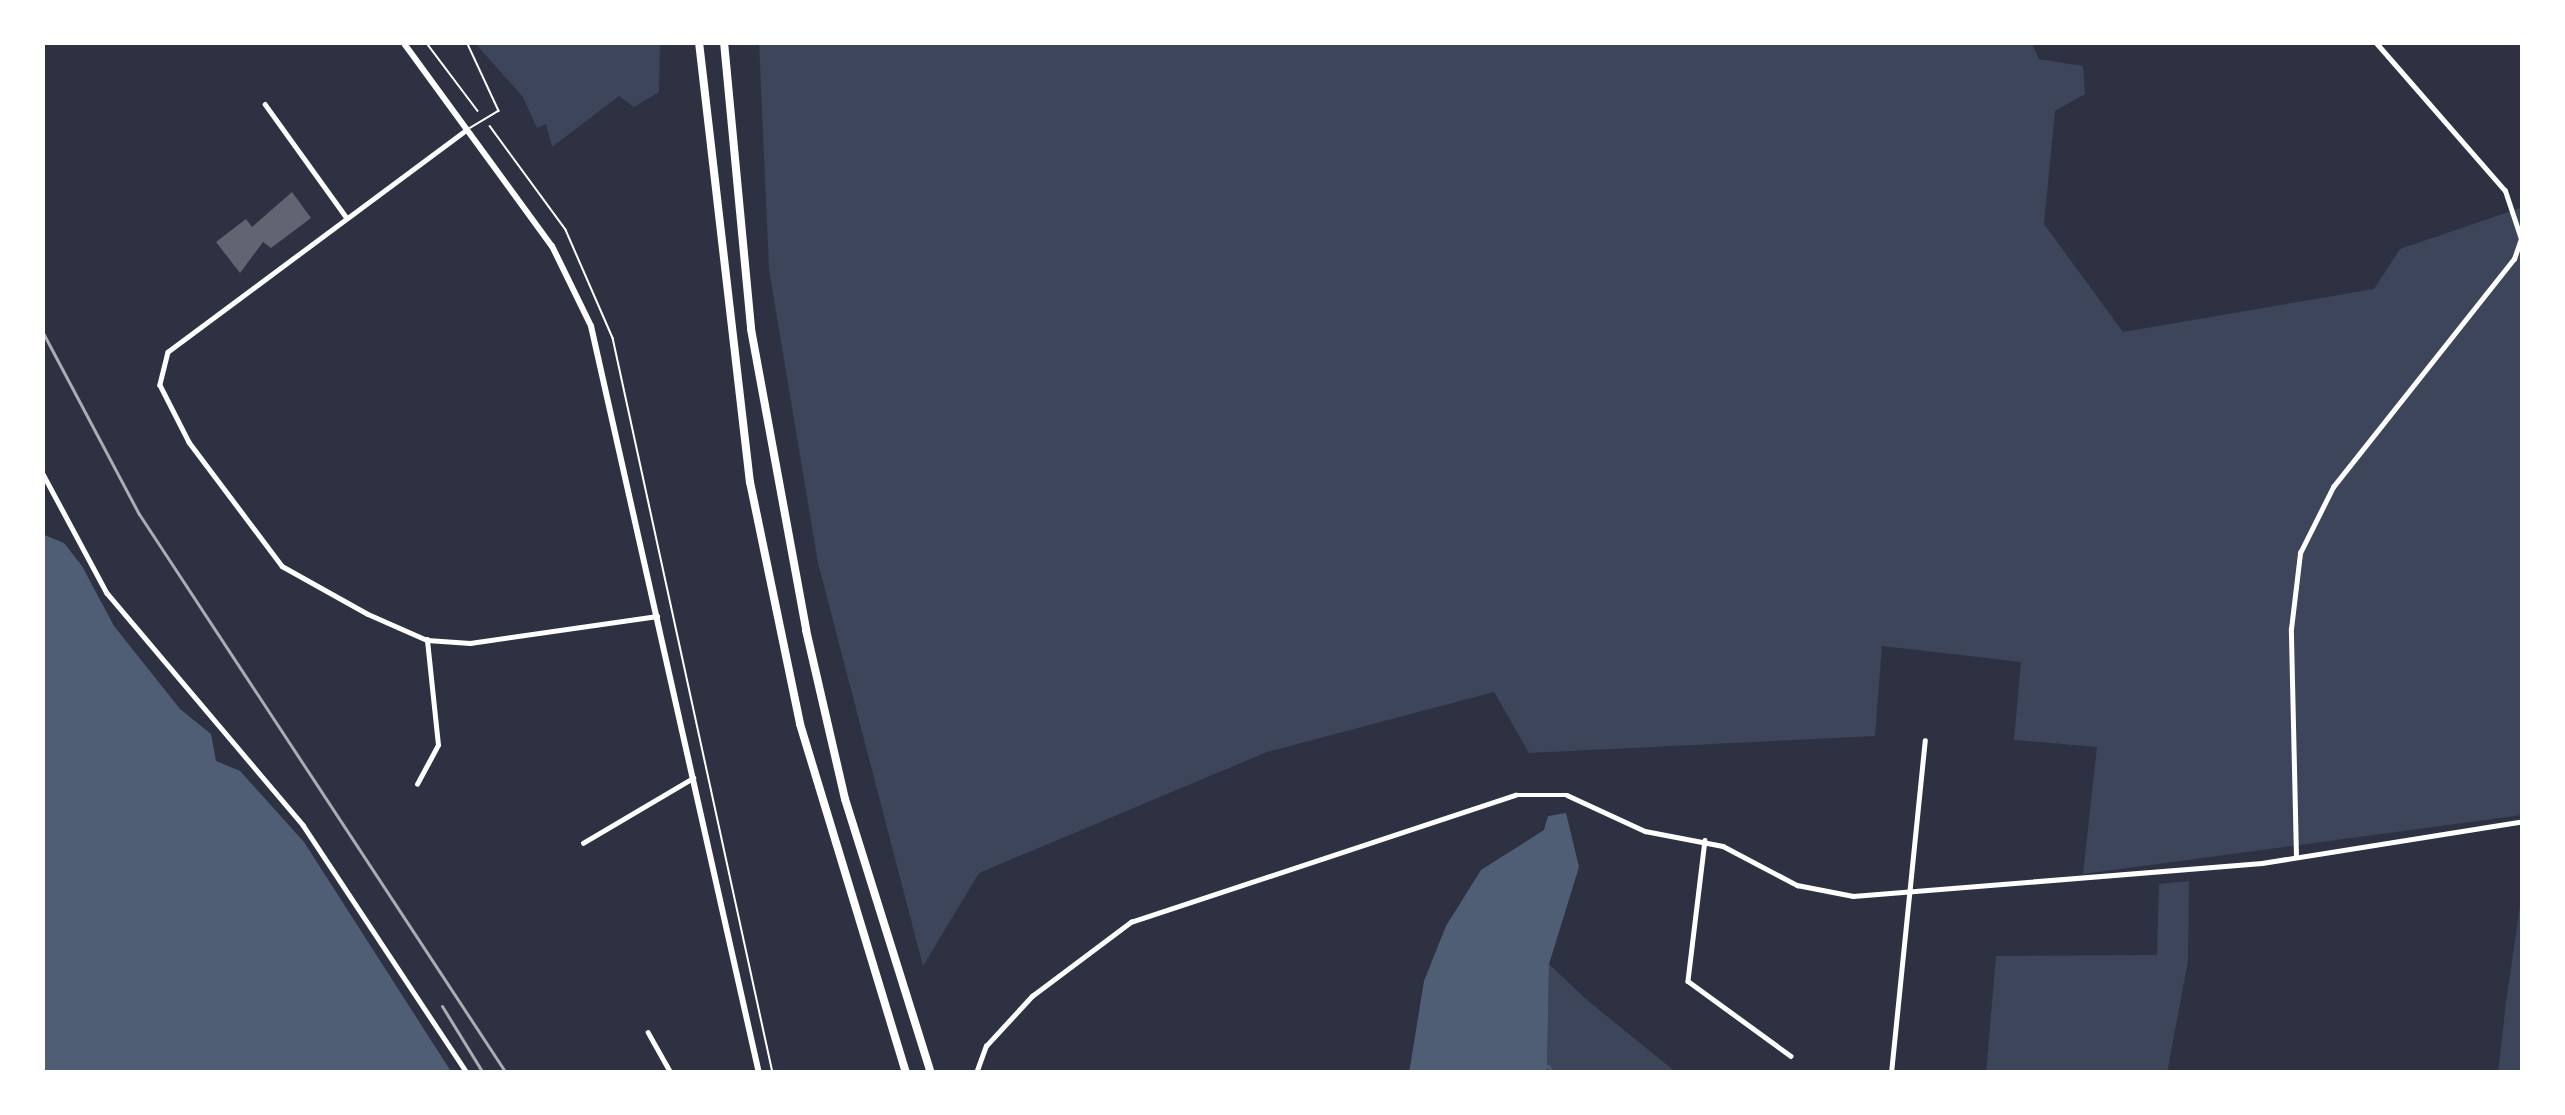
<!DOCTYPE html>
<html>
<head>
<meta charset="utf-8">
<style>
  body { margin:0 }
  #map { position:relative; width:2565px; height:1115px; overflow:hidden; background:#2d3142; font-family:"Fira Sans",sans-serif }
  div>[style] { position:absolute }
  .green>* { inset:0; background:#3c4559 }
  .water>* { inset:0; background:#4f5d75 }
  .stream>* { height:3px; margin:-1.5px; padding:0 1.5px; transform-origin:1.5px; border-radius:1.5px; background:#4f5d75 }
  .building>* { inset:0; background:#626471 }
  .path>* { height:1.5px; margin:-0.75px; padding:0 0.75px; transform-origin:0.75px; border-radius:0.75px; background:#fff }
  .service>* { height:1.5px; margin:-0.75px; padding:0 0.75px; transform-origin:0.75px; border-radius:0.75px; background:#fff }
  .minor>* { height:4.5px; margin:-2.25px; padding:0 2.25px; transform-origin:2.25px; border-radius:2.25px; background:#fff }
  .secondary>* { height:6px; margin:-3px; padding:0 3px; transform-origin:3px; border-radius:3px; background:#fff }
  .motorway>* { height:8px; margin:-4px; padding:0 4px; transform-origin:4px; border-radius:4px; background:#fff }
  .rail>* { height:3px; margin:-1.5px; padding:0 1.5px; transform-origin:1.5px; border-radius:1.5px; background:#abadb3 }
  span { translate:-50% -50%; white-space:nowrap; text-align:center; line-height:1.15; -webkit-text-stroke:12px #fff; paint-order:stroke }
  .frame { position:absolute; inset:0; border:45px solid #fff; pointer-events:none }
</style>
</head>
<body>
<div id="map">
  <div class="green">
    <i style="clip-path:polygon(474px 42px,660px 42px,659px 92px,634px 107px,619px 96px,552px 147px,546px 124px,537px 128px,523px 97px)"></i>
    <i style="clip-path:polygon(759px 42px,2031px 42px,2039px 59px,2083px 66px,2085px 94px,2055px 111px,2044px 224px,2123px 332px,2374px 289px,2400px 249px,2523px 207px,2523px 815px,2083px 874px,2097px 747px,2014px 740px,2021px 662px,1882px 646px,1875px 736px,1529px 753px,1494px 692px,1267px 752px,979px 873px,923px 966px,818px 563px,769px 270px)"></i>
    <i style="clip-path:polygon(2189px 881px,2188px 961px,2167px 1073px,1986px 1073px,1996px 956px,2157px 955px,2159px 884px)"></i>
    <i style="clip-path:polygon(2523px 886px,2523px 1073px,2498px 1073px,2506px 1002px)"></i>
    <i style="clip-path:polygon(1549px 964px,1587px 1000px,1677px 1073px,1547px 1073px)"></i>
  </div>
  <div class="water">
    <i style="clip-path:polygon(42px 534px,64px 543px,82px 566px,114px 626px,180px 709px,211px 734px,216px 761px,240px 771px,304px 842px,452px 1073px,42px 1073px)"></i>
    <i style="clip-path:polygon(1566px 813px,1579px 867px,1549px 964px,1547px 1073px,1409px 1073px,1424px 981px,1446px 926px,1481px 870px,1544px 830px,1548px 816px)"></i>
  </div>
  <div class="stream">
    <i style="left:1548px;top:1066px;width:9px;rotate:54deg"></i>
  </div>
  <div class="building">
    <i style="clip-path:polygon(292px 192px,311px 218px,271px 248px,263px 242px,240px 273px,216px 242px,246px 219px,252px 227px)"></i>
  </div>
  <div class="path">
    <i style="left:426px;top:42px;width:86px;rotate:53deg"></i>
    <i style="left:490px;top:126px;width:129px;rotate:53.8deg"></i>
    <i style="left:566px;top:230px;width:118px;rotate:66.5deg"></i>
    <i style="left:613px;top:338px;width:752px;rotate:77.72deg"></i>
  </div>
  <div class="service">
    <i style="left:467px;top:42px;width:76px;rotate:65.1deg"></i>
    <i style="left:499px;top:111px;width:33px;rotate:149deg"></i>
  </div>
  <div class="minor">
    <i style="left:265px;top:104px;width:140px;rotate:54.3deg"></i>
    <i style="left:467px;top:130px;width:372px;rotate:143.4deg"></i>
    <i style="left:168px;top:352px;width:34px;rotate:104deg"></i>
    <i style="left:160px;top:385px;width:64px;rotate:63deg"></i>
    <i style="left:189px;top:442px;width:155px;rotate:53.1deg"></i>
    <i style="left:282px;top:566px;width:98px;rotate:29.2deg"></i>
    <i style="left:368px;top:614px;width:64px;rotate:23.8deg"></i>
    <i style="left:427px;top:640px;width:43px;rotate:4deg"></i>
    <i style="left:470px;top:643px;width:189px;rotate:-8.2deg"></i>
    <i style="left:42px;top:472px;width:137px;rotate:61.8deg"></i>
    <i style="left:107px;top:593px;width:304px;rotate:49.8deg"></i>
    <i style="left:303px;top:825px;width:297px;rotate:56.5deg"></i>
    <i style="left:417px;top:784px;width:44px;rotate:-61.7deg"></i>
    <i style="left:438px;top:745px;width:106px;rotate:-96deg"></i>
    <i style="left:1705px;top:840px;width:142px;rotate:96.9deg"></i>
    <i style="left:1688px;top:981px;width:127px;rotate:36.1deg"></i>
    <i style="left:583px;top:843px;width:128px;rotate:-30.6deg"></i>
    <i style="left:2296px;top:857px;width:228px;rotate:-91.3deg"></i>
    <i style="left:2291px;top:629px;width:77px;rotate:-83.2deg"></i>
    <i style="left:2300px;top:553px;width:74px;rotate:-63.4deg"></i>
    <i style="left:2333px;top:487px;width:291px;rotate:-51.6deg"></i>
    <i style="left:2514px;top:259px;width:21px;rotate:-71deg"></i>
    <i style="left:2521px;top:239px;width:51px;rotate:-108.4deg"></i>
    <i style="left:2505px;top:191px;width:198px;rotate:-131.1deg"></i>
    <i style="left:648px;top:1032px;width:47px;rotate:60.7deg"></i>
    <i style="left:976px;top:1073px;width:29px;rotate:-70deg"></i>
    <i style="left:986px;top:1046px;width:68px;rotate:-47.4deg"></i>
    <i style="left:1032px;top:996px;width:124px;rotate:-36.8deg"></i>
    <i style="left:1131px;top:922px;width:405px;rotate:-18.3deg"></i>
    <i style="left:1516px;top:795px;width:51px"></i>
    <i style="left:1567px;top:795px;width:86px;rotate:24.8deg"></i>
    <i style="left:1645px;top:831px;width:79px;rotate:10.9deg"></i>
    <i style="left:1723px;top:846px;width:84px;rotate:27.8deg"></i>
    <i style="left:1797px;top:885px;width:57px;rotate:11.1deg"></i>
    <i style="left:1853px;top:896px;width:410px;rotate:-4.6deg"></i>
    <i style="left:2262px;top:863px;width:264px;rotate:-9.1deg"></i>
    <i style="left:1891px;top:1073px;width:334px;rotate:-84.2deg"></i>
  </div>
  <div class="secondary">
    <i style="left:403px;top:42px;width:253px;rotate:53.9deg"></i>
    <i style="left:552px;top:246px;width:89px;rotate:64deg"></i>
    <i style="left:591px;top:326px;width:766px;rotate:77.33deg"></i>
  </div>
  <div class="motorway">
    <i style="left:699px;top:42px;width:443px;rotate:83.4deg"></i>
    <i style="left:750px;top:482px;width:247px;rotate:78.3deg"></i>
    <i style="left:800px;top:724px;width:365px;rotate:73.1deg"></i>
    <i style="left:724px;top:42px;width:288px;rotate:84.6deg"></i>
    <i style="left:751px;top:329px;width:306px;rotate:79.6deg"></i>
    <i style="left:806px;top:630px;width:173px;rotate:77deg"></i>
    <i style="left:845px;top:799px;width:287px;rotate:72.6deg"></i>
  </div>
  <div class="rail">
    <i style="left:42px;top:331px;width:207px;rotate:62.1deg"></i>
    <i style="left:139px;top:514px;width:669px;rotate:56.71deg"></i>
    <i style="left:442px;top:1006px;width:79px;rotate:58.5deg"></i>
  </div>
  <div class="frame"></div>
</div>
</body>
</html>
